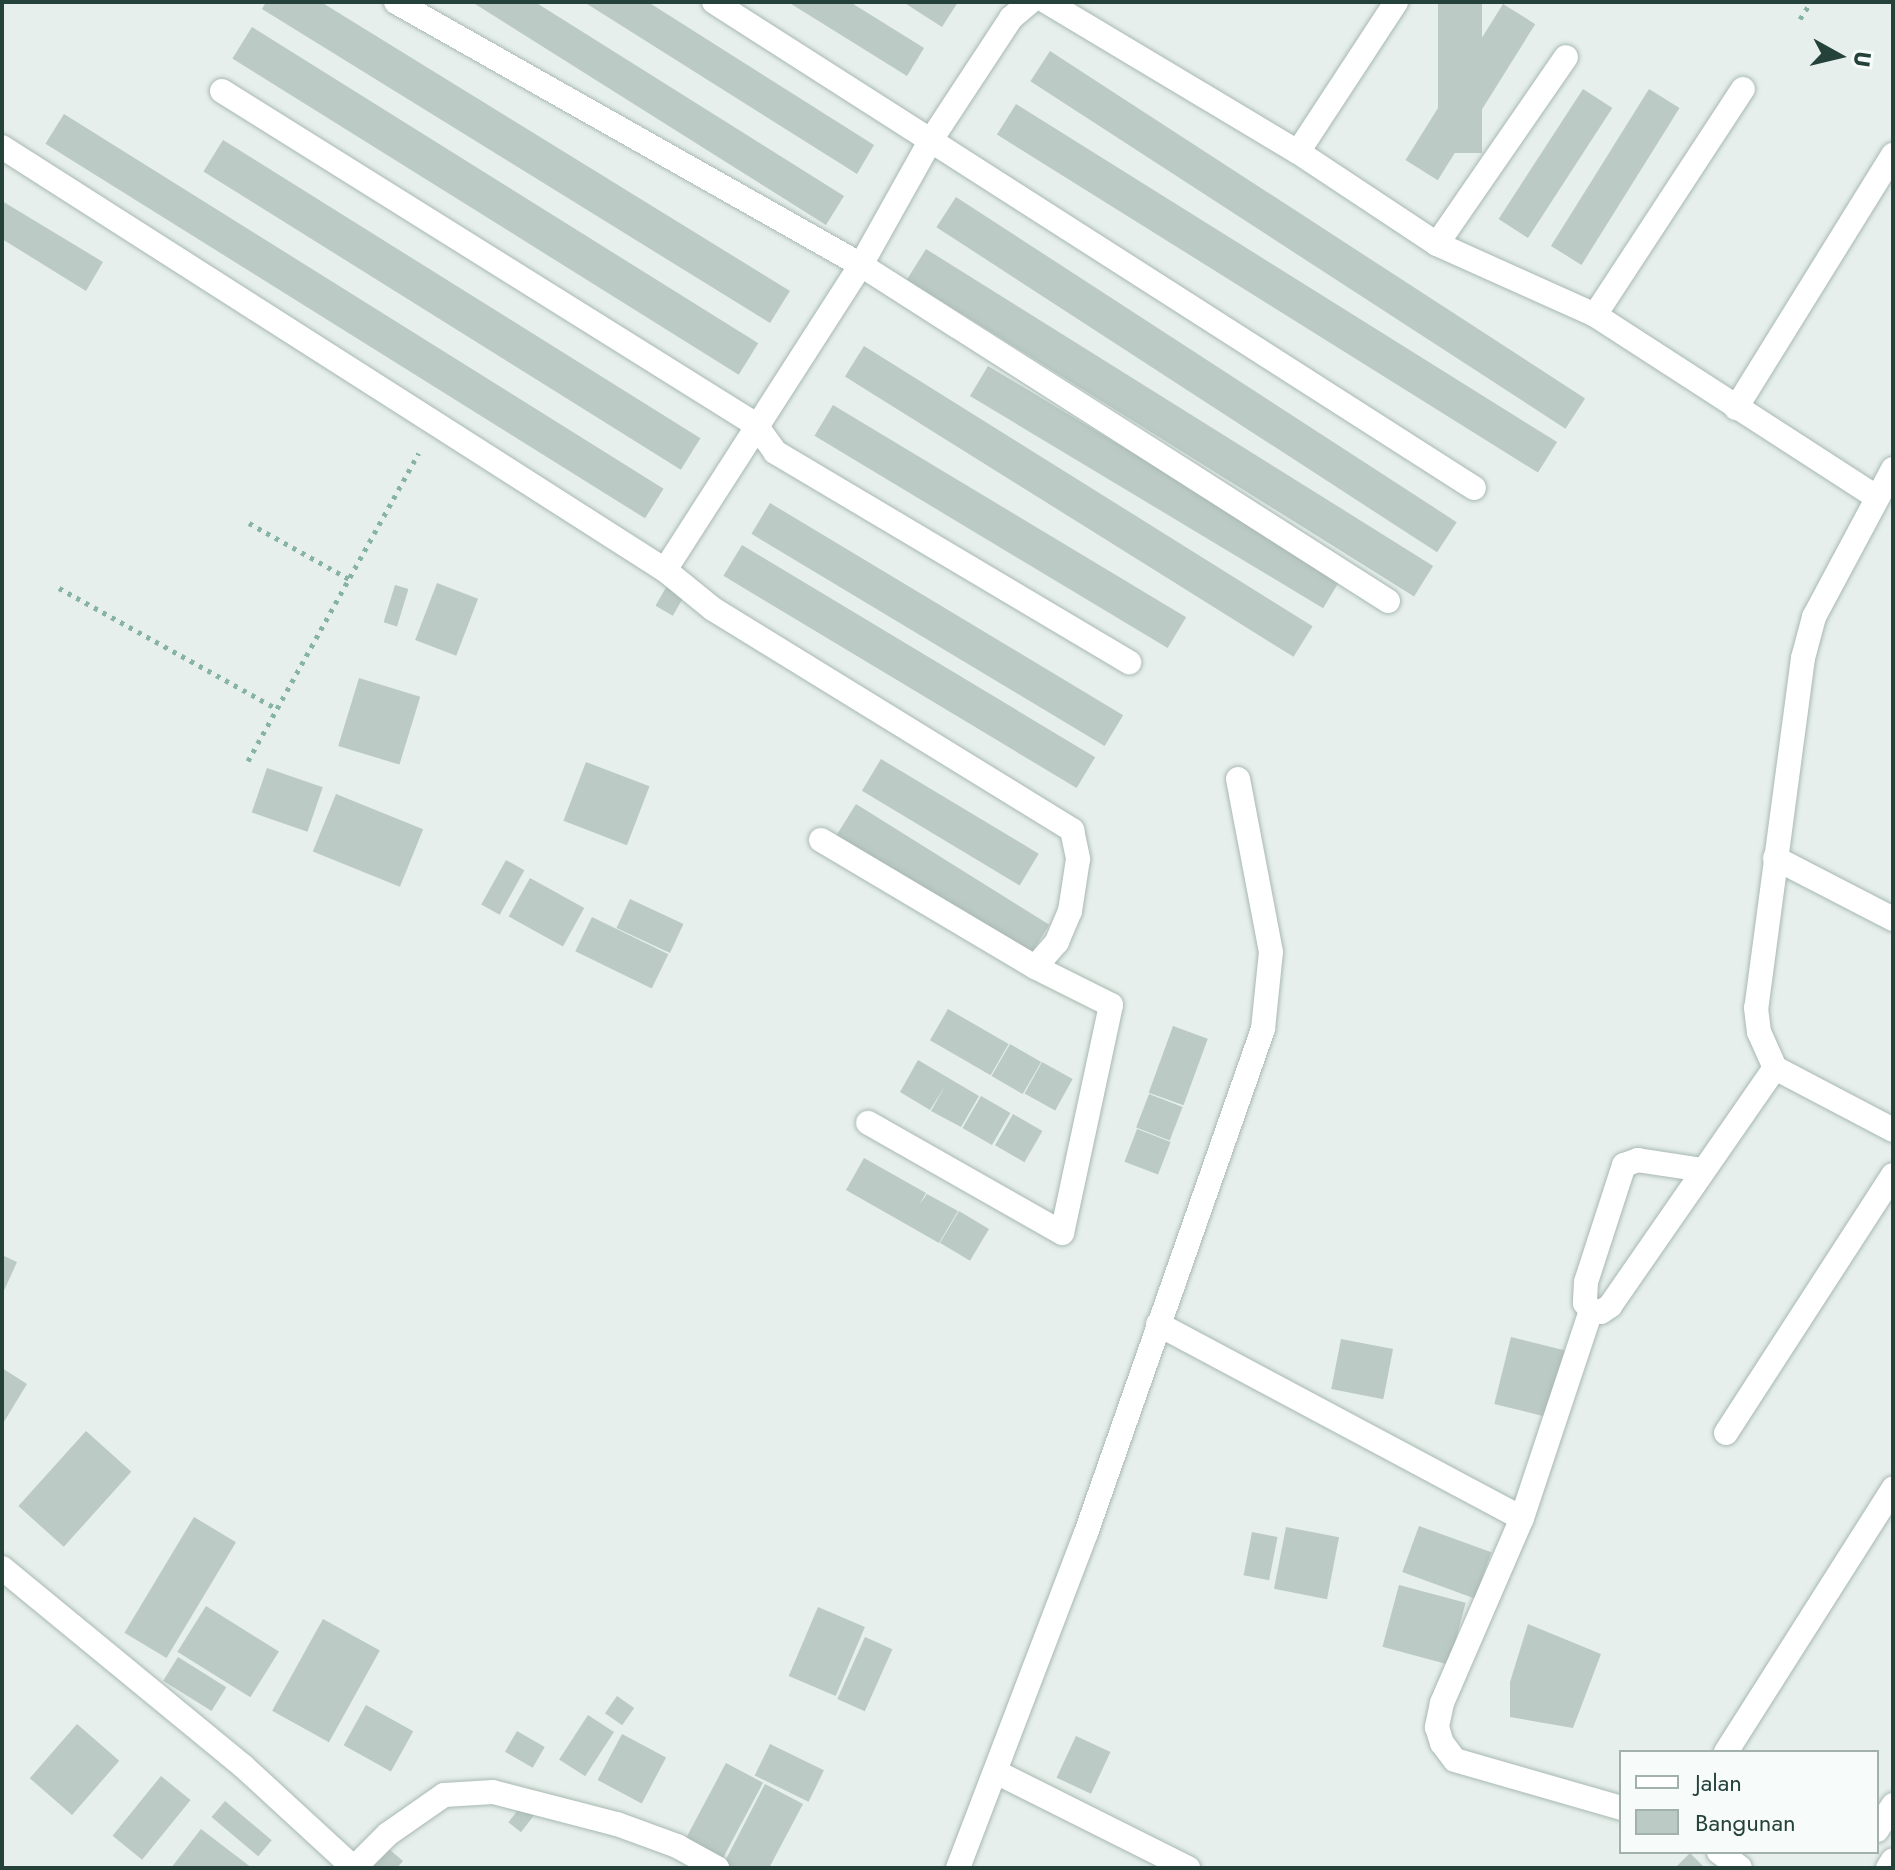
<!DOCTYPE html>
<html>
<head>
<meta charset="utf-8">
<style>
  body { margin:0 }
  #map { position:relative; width:1895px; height:1870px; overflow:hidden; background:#e6efeb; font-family:Jost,sans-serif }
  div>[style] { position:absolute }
  .building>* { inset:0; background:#bbcac4; transform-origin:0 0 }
  .path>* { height:5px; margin-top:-2.5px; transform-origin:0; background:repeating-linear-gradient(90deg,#86b3a5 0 4px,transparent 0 10px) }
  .roads { filter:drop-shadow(0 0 2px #a8b8b2) drop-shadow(0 0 2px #a8b8b2) }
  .minor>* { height:24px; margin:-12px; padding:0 12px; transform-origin:12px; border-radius:12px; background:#fff }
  span { translate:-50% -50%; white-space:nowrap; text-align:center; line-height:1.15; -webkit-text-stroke:6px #f7fbf9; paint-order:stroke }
  .frame { position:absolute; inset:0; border:4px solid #24423a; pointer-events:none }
  .legend { position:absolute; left:1619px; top:1750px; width:260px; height:104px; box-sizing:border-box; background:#f7fbf9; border:2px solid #a3b1ad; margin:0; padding:10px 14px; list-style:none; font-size:24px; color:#24423a }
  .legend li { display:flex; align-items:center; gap:16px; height:40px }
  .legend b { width:40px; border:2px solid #a3b1ad }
  .north { position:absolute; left:1799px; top:16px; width:80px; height:80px; -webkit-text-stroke:6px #f7fbf9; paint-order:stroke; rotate:98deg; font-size:22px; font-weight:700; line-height:32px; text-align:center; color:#24423a }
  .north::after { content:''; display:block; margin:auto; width:28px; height:36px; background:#24423a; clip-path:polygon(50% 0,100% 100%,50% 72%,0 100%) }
</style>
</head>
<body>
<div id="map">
  <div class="building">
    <i style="clip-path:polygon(266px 2px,321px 2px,790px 291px,770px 323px,262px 9px)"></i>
    <i style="clip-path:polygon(472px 2px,535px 2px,844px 196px,826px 225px)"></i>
    <i style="clip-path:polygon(584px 2px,648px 2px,874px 145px,857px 174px)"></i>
    <i style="clip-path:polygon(788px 2px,850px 2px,924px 48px,907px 76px)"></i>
    <i style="clip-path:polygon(903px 2px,958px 2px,942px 27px)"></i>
    <i style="left:1438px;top:2px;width:44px;height:151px"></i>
    <i style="left:1503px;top:4px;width:38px;height:184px;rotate:32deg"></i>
    <i style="left:252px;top:27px;width:597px;height:37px;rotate:32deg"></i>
    <i style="left:1050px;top:51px;width:638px;height:36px;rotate:33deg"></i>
    <i style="left:1583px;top:89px;width:35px;height:155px;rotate:33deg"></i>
    <i style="left:1649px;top:89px;width:36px;height:185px;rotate:32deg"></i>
    <i style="left:1016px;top:104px;width:638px;height:36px;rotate:32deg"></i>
    <i style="left:64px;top:114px;width:707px;height:35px;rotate:32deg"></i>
    <i style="left:223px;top:140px;width:563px;height:37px;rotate:32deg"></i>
    <i style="left:956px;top:197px;width:597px;height:36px;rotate:33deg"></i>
    <i style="clip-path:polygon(2px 201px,103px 262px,86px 291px,2px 239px)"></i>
    <i style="left:926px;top:249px;width:598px;height:36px;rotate:32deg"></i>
    <i style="left:864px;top:346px;width:529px;height:36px;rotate:32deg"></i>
    <i style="left:988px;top:366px;width:412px;height:35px;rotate:31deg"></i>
    <i style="left:833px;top:405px;width:412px;height:36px;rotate:31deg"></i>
    <i style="left:770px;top:503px;width:412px;height:36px;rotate:31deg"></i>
    <i style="left:742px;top:545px;width:412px;height:36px;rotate:31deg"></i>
    <i style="left:437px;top:583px;width:44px;height:61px;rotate:21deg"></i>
    <i style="left:668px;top:584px;width:20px;height:25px;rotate:30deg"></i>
    <i style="left:395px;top:585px;width:14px;height:39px;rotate:17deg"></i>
    <i style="left:359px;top:678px;width:64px;height:71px;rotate:17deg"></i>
    <i style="left:881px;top:759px;width:184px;height:37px;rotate:31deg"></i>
    <i style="left:586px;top:762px;width:68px;height:63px;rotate:21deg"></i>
    <i style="left:267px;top:768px;width:59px;height:47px;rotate:19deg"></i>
    <i style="left:336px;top:794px;width:94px;height:62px;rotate:22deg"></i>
    <i style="left:856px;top:804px;width:228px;height:38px;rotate:32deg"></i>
    <i style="left:506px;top:860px;width:21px;height:51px;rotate:29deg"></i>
    <i style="left:530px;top:878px;width:62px;height:44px;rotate:29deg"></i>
    <i style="left:630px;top:899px;width:59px;height:32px;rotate:25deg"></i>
    <i style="left:592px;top:917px;width:85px;height:38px;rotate:26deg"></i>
    <i style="left:948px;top:1009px;width:70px;height:36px;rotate:30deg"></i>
    <i style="left:1173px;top:1026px;width:37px;height:71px;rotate:20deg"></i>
    <i style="left:1010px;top:1044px;width:36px;height:37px;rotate:30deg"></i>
    <i style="clip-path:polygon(918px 1060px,979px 1096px,961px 1127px,931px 1111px,945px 1086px,930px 1110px,900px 1092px)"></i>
    <i style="left:1042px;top:1062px;width:35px;height:36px;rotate:29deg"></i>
    <i style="left:1149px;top:1094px;width:36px;height:36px;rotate:21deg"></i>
    <i style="left:981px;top:1096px;width:34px;height:37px;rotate:30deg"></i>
    <i style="left:1013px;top:1114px;width:34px;height:36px;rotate:30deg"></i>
    <i style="left:1137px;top:1129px;width:36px;height:35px;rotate:21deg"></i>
    <i style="clip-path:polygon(864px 1158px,926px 1193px,919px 1205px,927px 1194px,958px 1211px,939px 1243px,846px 1190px)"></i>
    <i style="left:959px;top:1211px;width:35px;height:37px;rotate:31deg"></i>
    <i style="clip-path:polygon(2px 1255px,17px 1262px,2px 1295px)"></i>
    <i style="left:1511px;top:1337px;width:58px;height:69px;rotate:14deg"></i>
    <i style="left:1341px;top:1339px;width:53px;height:51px;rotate:11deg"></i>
    <i style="clip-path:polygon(2px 1368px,27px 1384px,2px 1425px)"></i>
    <i style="left:86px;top:1431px;width:61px;height:101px;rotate:42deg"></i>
    <i style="left:194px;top:1517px;width:49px;height:135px;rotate:31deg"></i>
    <i style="left:1419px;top:1526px;width:77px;height:49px;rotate:20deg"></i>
    <i style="left:1286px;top:1527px;width:54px;height:63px;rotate:11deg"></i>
    <i style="left:1252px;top:1532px;width:26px;height:44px;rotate:11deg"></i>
    <i style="left:1399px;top:1585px;width:69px;height:64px;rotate:15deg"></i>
    <i style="left:206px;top:1606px;width:86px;height:54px;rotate:32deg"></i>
    <i style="left:818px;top:1607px;width:51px;height:75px;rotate:23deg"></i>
    <i style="left:323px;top:1619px;width:65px;height:105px;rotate:29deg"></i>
    <i style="clip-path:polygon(1528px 1624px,1601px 1654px,1573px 1728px,1510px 1717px,1510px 1682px)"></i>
    <i style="left:865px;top:1637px;width:30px;height:68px;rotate:24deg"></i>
    <i style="left:178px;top:1657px;width:57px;height:28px;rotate:32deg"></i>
    <i style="left:617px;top:1696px;width:21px;height:21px;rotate:35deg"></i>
    <i style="left:366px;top:1705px;width:54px;height:46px;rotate:29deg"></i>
    <i style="left:588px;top:1715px;width:31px;height:53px;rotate:33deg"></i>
    <i style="left:77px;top:1724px;width:56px;height:72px;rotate:41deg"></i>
    <i style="left:517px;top:1731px;width:32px;height:24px;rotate:30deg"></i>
    <i style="left:622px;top:1734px;width:50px;height:52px;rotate:28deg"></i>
    <i style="left:1076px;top:1736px;width:38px;height:46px;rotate:25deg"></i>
    <i style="left:770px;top:1744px;width:60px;height:35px;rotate:26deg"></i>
    <i style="left:726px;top:1763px;width:42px;height:93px;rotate:28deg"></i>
    <i style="left:161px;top:1776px;width:38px;height:77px;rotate:39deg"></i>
    <i style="clip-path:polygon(765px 1784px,803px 1804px,769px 1868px,728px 1868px,723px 1865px)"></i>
    <i style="left:225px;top:1801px;width:61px;height:21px;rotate:40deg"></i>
    <i style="left:525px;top:1801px;width:16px;height:27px;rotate:38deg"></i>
    <i style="clip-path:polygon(201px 1829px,252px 1868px,171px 1868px)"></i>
    <i style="clip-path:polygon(383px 1844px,403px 1861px,397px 1868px,368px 1868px)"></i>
    <i style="clip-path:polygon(1690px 1853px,1705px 1868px,1675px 1868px)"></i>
  </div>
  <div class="path">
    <i style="left:1800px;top:19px;width:20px;rotate:-57deg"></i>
    <i style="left:249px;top:523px;width:115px;rotate:29.2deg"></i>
    <i style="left:59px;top:588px;width:249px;rotate:29deg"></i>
    <i style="left:248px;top:761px;width:352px;rotate:-61deg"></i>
  </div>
  <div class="roads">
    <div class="minor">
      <i style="left:396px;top:2px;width:534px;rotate:29.49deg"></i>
      <i style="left:861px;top:265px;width:625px;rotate:32.52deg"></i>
      <i style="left:714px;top:2px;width:902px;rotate:32.6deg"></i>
      <i style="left:1047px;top:2px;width:292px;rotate:30.9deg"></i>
      <i style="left:1298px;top:152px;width:167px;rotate:33.5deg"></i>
      <i style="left:1437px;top:244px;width:173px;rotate:24.2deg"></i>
      <i style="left:1595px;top:315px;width:335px;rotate:32.9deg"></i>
      <i style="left:222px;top:91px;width:628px;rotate:32deg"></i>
      <i style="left:755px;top:424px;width:34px;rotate:54deg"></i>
      <i style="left:775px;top:452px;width:412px;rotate:30.7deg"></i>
      <i style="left:2px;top:147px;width:786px;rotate:32.54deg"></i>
      <i style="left:665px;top:570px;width:62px;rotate:39.1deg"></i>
      <i style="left:713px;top:609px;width:422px;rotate:31.6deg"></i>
      <i style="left:1072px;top:830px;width:30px;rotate:78deg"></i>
      <i style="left:1078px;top:859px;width:53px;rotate:98.7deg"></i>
      <i style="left:1070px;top:911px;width:34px;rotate:113deg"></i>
      <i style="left:1057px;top:942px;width:33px;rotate:131deg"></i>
      <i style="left:1035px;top:967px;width:85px;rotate:26.6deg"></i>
      <i style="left:1111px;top:1005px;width:233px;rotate:102.1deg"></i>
      <i style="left:1062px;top:1233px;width:223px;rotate:-150.4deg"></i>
      <i style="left:1298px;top:152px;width:179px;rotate:-56.8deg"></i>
      <i style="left:1437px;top:244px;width:227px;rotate:-55.4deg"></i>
      <i style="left:1595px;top:315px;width:270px;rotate:-56.8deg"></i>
      <i style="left:1736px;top:408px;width:298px;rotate:-58.2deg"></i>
      <i style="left:1893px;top:469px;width:168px;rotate:118.1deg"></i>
      <i style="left:1814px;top:617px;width:42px;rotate:105deg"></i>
      <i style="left:1803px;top:658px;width:353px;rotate:97.6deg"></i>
      <i style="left:1756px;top:1008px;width:24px;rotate:83deg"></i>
      <i style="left:1759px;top:1032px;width:39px;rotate:66deg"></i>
      <i style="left:1775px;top:1068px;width:133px;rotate:27.7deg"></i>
      <i style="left:665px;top:570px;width:363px;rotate:-57.3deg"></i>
      <i style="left:861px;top:265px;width:143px;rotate:-60.8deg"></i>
      <i style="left:931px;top:140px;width:146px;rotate:-56.7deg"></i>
      <i style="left:1011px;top:18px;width:25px;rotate:-40deg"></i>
      <i style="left:821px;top:840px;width:249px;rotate:30.7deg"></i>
      <i style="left:1775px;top:858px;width:133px;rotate:27.3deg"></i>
      <i style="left:1703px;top:1170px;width:66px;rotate:-171.3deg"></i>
      <i style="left:1638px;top:1160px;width:15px;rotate:160deg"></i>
      <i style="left:1624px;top:1165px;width:123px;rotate:108deg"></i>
      <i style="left:1586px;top:1282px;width:21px;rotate:93deg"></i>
      <i style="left:1585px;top:1303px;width:9px;rotate:49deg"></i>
      <i style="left:1591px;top:1310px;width:10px;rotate:11deg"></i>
      <i style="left:1601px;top:1312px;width:11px;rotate:-34deg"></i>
      <i style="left:1610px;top:1306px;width:290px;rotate:-55.3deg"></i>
      <i style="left:1158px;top:1324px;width:412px;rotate:28.1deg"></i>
      <i style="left:1522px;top:1518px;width:202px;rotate:113.4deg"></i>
      <i style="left:1442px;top:1703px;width:25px;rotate:102deg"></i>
      <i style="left:1437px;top:1727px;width:17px;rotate:73deg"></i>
      <i style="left:1442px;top:1743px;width:21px;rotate:53deg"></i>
      <i style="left:1455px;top:1760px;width:173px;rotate:16.1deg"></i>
      <i style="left:1726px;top:1433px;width:307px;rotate:-57.1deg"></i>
      <i style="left:1522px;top:1518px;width:219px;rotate:-71.6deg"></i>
      <i style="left:2px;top:1568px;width:312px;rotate:39.4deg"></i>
      <i style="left:243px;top:1766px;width:151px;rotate:42.6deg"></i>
      <i style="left:1726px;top:1752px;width:312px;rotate:-57.6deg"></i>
      <i style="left:996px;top:1772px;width:215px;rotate:26.6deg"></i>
      <i style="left:1877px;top:1830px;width:30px;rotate:-57deg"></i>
      <i style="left:1719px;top:1852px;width:26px;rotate:37deg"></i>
      <i style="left:354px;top:1868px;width:48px;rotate:-45deg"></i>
      <i style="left:388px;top:1834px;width:68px;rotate:-34.9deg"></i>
      <i style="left:444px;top:1795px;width:49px;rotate:-3.5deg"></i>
      <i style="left:493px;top:1792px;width:128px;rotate:14.5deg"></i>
      <i style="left:617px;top:1824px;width:64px;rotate:20.1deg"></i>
      <i style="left:677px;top:1846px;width:46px;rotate:28.8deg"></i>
      <i style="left:958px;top:1868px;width:359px;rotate:-69.1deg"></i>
      <i style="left:1086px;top:1533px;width:534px;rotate:-70.65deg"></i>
      <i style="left:1263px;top:1029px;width:77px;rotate:-84.1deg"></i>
      <i style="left:1271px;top:952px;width:176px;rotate:-100.8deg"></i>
      <i style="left:1888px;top:1868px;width:9px;rotate:-58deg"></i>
    </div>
  </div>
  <div class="frame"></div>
  <ul class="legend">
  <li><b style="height:10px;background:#fff"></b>Jalan</li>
  <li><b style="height:22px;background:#bbcac4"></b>Bangunan</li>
  </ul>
  <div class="north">U</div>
</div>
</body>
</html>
